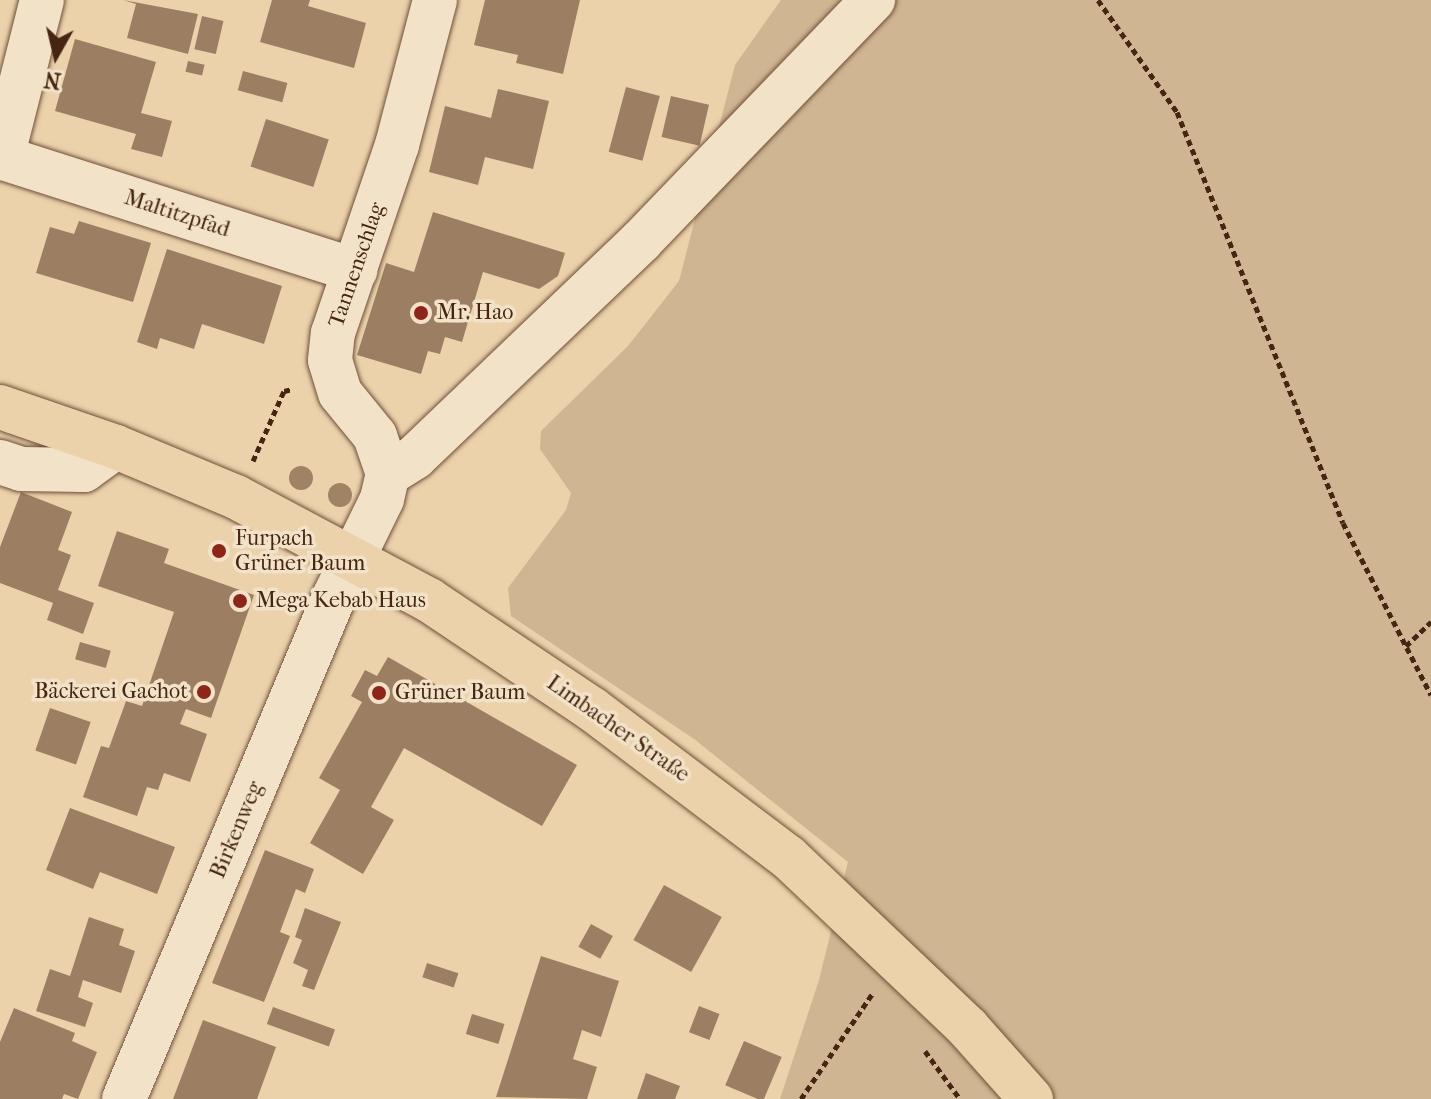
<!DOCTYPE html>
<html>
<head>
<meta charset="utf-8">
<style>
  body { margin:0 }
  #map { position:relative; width:1431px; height:1099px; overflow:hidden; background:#ebd2ab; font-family:"IM FELL French Canon",serif }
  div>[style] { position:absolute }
  .green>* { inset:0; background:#cfb591 }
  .building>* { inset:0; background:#9c7f62; transform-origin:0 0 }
  .path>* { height:5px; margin-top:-2.5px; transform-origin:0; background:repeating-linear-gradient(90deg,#472513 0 6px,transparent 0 10px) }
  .roads { filter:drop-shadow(0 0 2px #705039) drop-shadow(0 0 2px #705039) }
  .minor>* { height:44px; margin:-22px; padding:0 22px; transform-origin:22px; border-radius:22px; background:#f2e2c8 }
  .major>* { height:44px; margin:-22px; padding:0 22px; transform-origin:22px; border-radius:22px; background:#ebd2ab }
  .trees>* { width:24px; height:24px; margin:-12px; border-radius:50%; background:#a08365 }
  .dots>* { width:22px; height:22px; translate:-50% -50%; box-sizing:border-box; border:4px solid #f2e2c8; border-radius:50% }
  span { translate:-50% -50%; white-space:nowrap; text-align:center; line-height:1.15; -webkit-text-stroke:7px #f2e2c8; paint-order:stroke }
  .street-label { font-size:22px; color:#472513 }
  .poi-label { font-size:22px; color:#472513 }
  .left { translate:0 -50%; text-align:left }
  .right { translate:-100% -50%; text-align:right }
  .north { position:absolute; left:16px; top:16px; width:80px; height:80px; -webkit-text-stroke:6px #f2e2c8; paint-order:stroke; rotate:188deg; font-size:22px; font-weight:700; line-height:32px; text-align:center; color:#472513 }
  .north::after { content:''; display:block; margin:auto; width:28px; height:36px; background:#472513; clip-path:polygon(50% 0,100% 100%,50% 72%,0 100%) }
</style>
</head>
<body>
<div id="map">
  <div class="green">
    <i style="clip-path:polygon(781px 0,1431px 0,1431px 1099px,780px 1099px,819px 980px,848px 862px,694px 739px,511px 616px,508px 588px,566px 510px,571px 493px,540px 449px,541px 431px,628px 346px,679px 281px,735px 65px)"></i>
  </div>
  <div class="building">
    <i style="clip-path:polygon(123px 0,198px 14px,188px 54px,127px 38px,136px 4px)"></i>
    <i style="clip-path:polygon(272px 0,310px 0,308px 6px,366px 23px,354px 68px,260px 42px)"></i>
    <i style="clip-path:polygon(485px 0,580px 0,563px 74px,516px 63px,518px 55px,474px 45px)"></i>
    <i style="left:202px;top:16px;width:22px;height:34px;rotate:13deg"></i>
    <i style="clip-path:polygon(75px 39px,156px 62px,141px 113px,172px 121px,162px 157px,131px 149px,136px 134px,55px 111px)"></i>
    <i style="left:188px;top:61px;width:17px;height:11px;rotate:13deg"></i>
    <i style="left:243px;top:71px;width:46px;height:20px;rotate:15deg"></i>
    <i style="left:626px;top:87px;width:35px;height:67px;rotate:15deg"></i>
    <i style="clip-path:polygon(498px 89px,549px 101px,533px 169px,485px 157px,478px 185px,429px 172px,445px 106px,491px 118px)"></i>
    <i style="left:671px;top:96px;width:39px;height:42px;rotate:13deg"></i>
    <i style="left:266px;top:119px;width:66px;height:50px;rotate:18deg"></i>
    <i style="clip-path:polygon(433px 212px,565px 253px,558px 276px,539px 289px,483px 272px,462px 342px,445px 337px,440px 354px,428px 351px,421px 374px,357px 355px,386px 263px,414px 272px)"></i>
    <i style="clip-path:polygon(79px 221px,151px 243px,133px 302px,36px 273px,50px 227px,74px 234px)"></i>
    <i style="clip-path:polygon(167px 249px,282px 286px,264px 344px,202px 324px,194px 349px,160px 338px,157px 349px,137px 342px)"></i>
    <i style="clip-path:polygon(21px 492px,72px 512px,58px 550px,71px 555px,58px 590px,94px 603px,83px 634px,47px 620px,53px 603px,0 583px,0 547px)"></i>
    <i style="clip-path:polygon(117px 531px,169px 549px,164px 563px,254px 595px,211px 718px,186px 709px,180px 724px,207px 734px,190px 782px,164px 773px,158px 790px,147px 787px,137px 816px,83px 797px,101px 746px,109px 748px,126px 701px,142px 706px,174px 612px,98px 586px)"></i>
    <i style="left:80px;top:642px;width:32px;height:18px;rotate:16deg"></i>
    <i style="clip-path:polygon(388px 657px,577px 765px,542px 826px,404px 748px,371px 807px,394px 820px,363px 874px,310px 843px,340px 790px,319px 778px,362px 702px,351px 696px,365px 670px,377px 676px)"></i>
    <i style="left:50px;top:708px;width:43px;height:45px;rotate:19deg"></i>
    <i style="clip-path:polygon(70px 808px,175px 847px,157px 894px,100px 872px,93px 889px,46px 870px)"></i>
    <i style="clip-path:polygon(265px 850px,314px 869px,305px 893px,296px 889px,280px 932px,290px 936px,264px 1002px,212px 983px)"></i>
    <i style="left:664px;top:885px;width:66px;height:63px;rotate:29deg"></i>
    <i style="clip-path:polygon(305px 908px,341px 922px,314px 990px,302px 986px,308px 970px,293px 963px,302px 940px,295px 937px)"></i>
    <i style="clip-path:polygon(89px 917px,124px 929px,119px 945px,135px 951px,121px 993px,83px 980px,78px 997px,93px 1003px,85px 1027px,36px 1011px,50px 969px,70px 976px)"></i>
    <i style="left:591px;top:924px;width:25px;height:26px;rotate:29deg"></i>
    <i style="clip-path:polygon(541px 956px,619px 981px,601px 1037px,582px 1030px,573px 1059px,597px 1067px,587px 1099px,496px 1097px)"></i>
    <i style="left:427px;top:963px;width:33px;height:15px;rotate:18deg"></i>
    <i style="left:699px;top:1006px;width:22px;height:28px;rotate:21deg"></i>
    <i style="left:273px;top:1007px;width:66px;height:18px;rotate:20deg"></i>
    <i style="clip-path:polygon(14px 1008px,75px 1033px,72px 1041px,97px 1052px,78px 1099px,64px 1094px,62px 1099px,0 1099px,0 1042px)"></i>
    <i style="left:472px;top:1014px;width:34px;height:21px;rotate:17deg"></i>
    <i style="clip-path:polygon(203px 1020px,276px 1047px,257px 1099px,173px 1099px)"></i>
    <i style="left:744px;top:1041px;width:41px;height:48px;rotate:23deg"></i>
    <i style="clip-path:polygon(646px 1073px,680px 1086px,675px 1099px,637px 1099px)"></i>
  </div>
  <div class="path">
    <i style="left:1098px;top:0;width:137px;rotate:54.8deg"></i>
    <i style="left:1177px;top:112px;width:443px;rotate:68deg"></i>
    <i style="left:1343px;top:523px;width:193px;rotate:62.9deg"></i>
    <i style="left:253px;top:461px;width:77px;rotate:-66.1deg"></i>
    <i style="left:284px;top:391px;width:9px;rotate:-13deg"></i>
    <i style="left:1406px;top:646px;width:35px;rotate:-44deg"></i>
    <i style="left:925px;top:1051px;width:59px;rotate:53.9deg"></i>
    <i style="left:801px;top:1099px;width:127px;rotate:-55.9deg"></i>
  </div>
  <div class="roads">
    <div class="minor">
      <i style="left:0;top:157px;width:373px;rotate:17.7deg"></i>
      <i style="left:2px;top:158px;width:163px;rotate:-75.8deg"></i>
      <i style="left:0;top:462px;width:22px;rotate:18deg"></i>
      <i style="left:21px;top:469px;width:63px;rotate:0.9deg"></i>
      <i style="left:84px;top:470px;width:39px;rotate:-36deg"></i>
      <i style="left:388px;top:474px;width:32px;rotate:-32deg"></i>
      <i style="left:415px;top:457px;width:313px;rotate:-43.7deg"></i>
      <i style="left:641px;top:241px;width:335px;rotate:-46.1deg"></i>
      <i style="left:124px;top:1099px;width:544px;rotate:-67.3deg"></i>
      <i style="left:334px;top:597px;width:109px;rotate:-63.9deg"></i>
      <i style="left:382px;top:499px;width:26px;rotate:-77deg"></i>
      <i style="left:388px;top:474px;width:40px;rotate:-108.9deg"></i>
      <i style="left:375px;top:436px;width:55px;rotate:-129.1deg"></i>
      <i style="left:340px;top:393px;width:34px;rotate:-107deg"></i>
      <i style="left:330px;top:360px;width:27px;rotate:-84deg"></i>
      <i style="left:333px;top:333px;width:199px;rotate:-71.2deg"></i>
      <i style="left:397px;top:145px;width:150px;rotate:-75.3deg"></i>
    </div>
    <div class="major">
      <i style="left:0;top:407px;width:123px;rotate:19deg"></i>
      <i style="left:116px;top:447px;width:130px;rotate:22.6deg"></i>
      <i style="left:236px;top:497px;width:219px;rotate:28.1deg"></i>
      <i style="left:429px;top:600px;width:196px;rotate:33.8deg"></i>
      <i style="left:592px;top:709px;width:246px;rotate:37.1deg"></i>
      <i style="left:788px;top:857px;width:248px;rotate:43.5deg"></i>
      <i style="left:968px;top:1028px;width:95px;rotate:48.4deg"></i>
    </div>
  </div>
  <div class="trees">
    <i style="left:301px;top:478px"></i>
    <i style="left:340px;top:495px"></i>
  </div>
  <div class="dots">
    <i style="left:421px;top:313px;background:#8f2418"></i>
    <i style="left:219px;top:551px;background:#8f2418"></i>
    <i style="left:240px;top:601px;background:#8f2418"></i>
    <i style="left:204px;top:692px;background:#8f2418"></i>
    <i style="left:379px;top:693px;background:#8f2418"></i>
  </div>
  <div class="street-label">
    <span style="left:177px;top:214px;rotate:18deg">Maltitzpfad</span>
    <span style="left:357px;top:265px;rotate:-71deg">Tannenschlag</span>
    <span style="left:618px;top:729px;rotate:35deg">Limbacher Straße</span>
    <span style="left:237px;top:830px;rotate:-67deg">Birkenweg</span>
  </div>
  <div class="poi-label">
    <span class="left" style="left:437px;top:313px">Mr. Hao</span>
    <span class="left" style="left:235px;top:551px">Furpach<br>Grüner Baum</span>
    <span class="left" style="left:256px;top:601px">Mega Kebab Haus</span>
    <span class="right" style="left:188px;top:692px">Bäckerei Gachot</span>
    <span class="left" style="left:395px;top:693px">Grüner Baum</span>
  </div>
  <div class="north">N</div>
</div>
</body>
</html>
